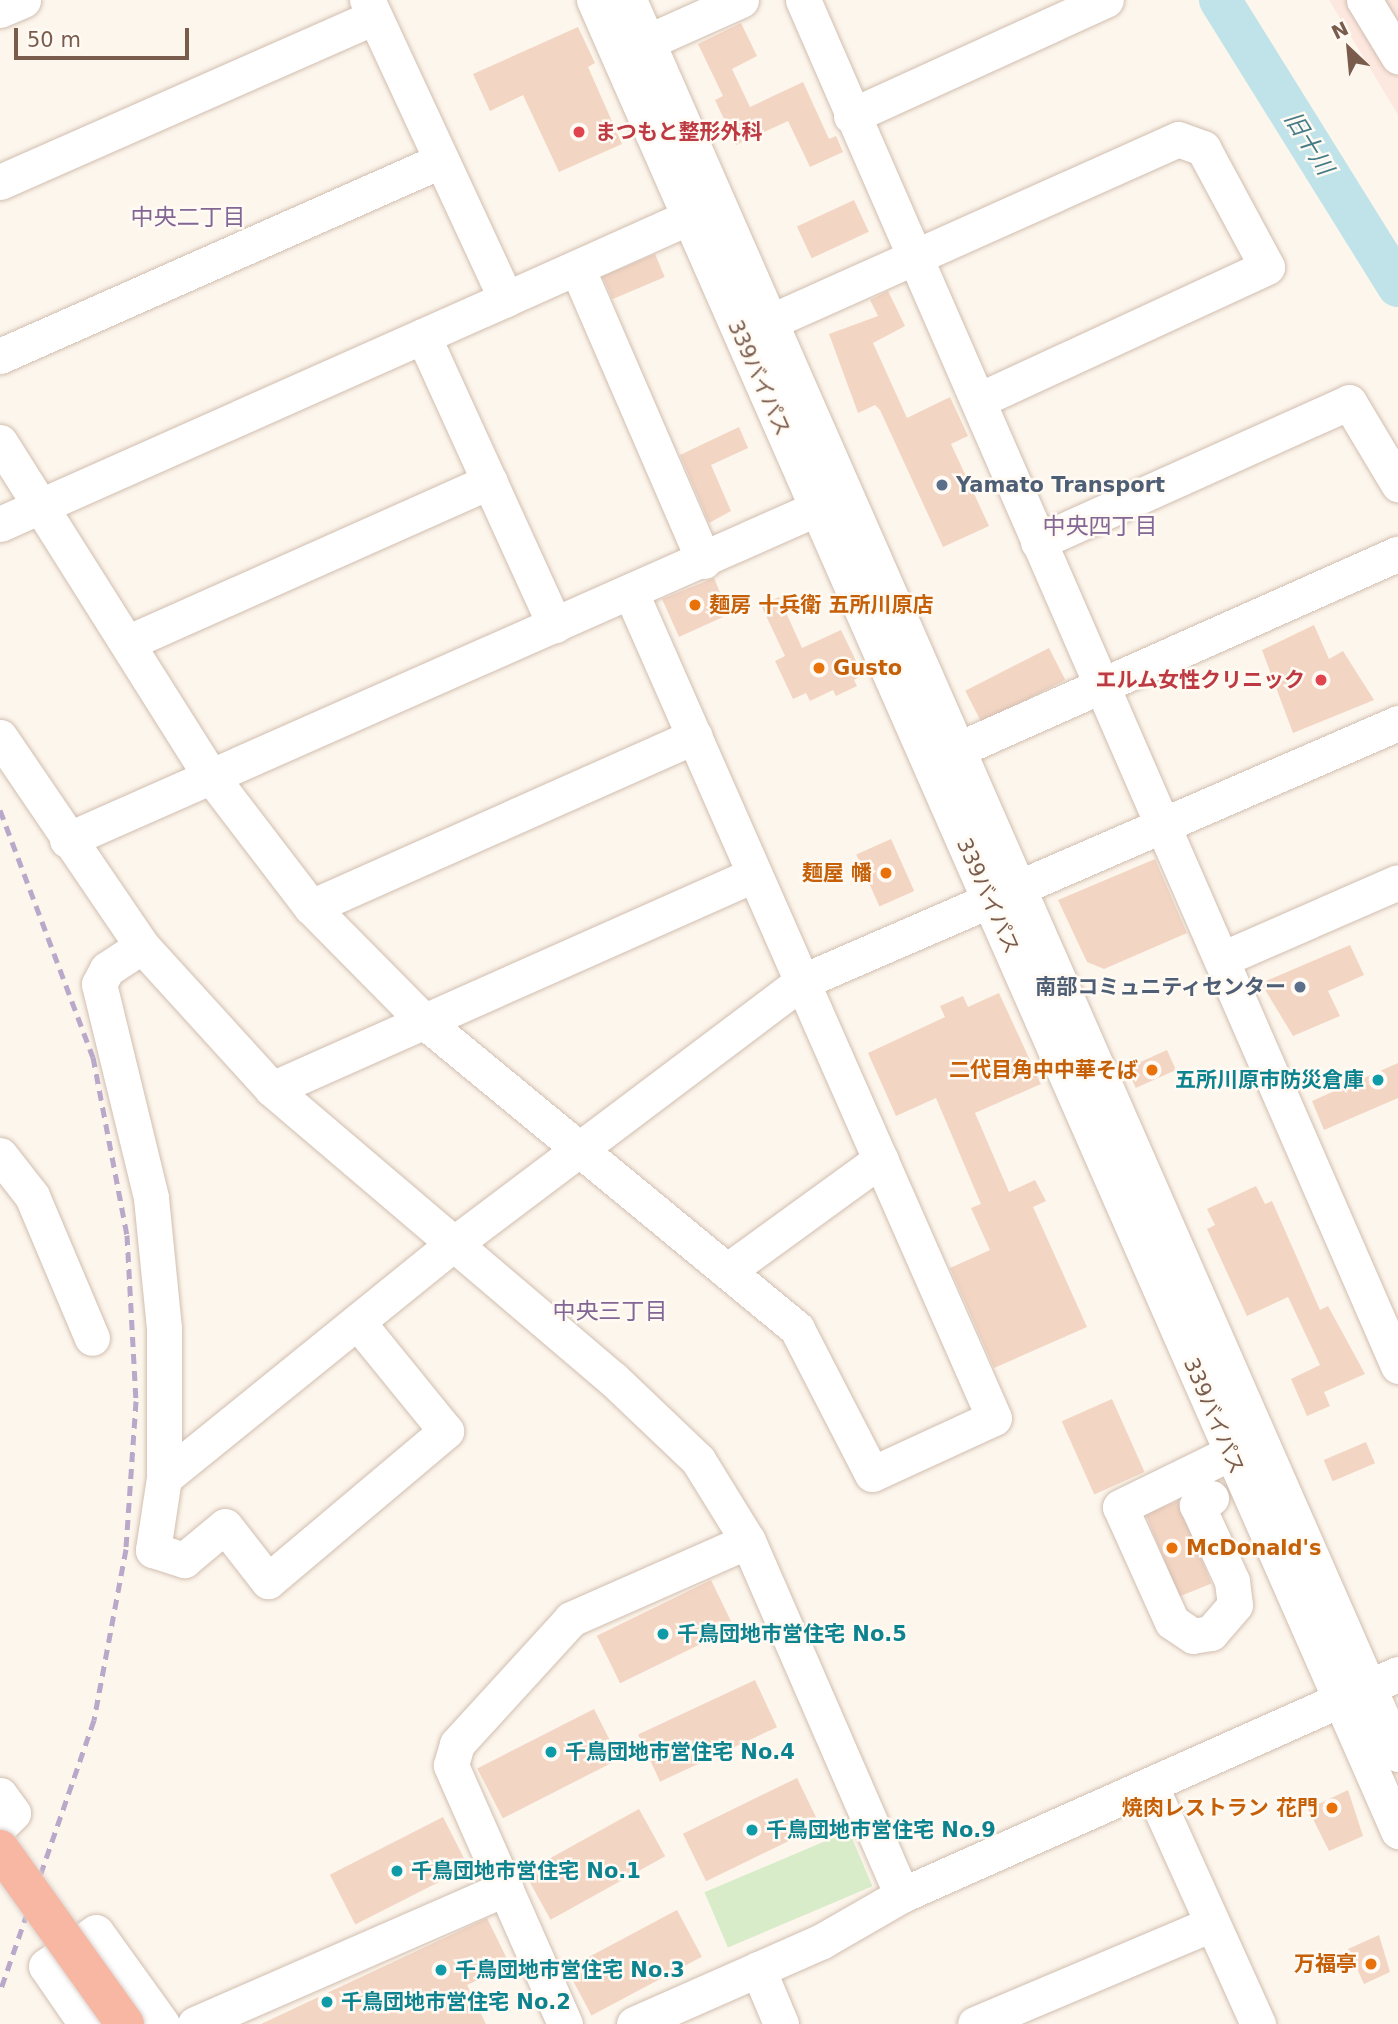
<!DOCTYPE html>
<html>
<head>
<meta charset="utf-8">
<style>
  body { margin:0 }
  #map { position:relative; width:1398px; height:2024px; overflow:hidden; background:#fdf6ec; font-family:"DejaVu Sans","Noto Sans JP",sans-serif }
  div>[style] { position:absolute }
  .commercial>* { inset:0; background:#fde8e0 }
  .green>* { inset:0; background:#d8ecc9; transform-origin:0 0 }
  .river>* { height:42px; margin:-21px; padding:0 21px; transform-origin:21px; border-radius:21px; background:#bfe3e8 }
  .building>* { inset:0; background:#f3d5c3; transform-origin:0 0 }
  .roads { filter:drop-shadow(0 0 2px #d1beb0) drop-shadow(0 0 2px #d1beb0) }
  .minor>* { height:35px; margin:-17.5px; padding:0 17.5px; transform-origin:17.5px; border-radius:17.5px; background:#fff }
  .rail>* { height:5px; margin-top:-2.5px; transform-origin:0; background:repeating-linear-gradient(90deg,#b9a8c9 0 10px,transparent 0 17px) }
  .bridges { filter:drop-shadow(0 0 2px #dad1cd) drop-shadow(0 0 2px #dad1cd) }
  .highway-bridge>* { height:38px; margin:-19px; padding:0 19px; transform-origin:19px; border-radius:19px; background:#f7b7a3 }
  .dots>* { width:19px; height:19px; translate:-50% -50%; box-sizing:border-box; border:4px solid #fffaf3; border-radius:50% }
  span { translate:-50% -50%; white-space:nowrap; text-align:center; line-height:1.15; -webkit-text-stroke:5px #fffaf3; paint-order:stroke }
  .health-label { font-size:21px; color:#be3a42; font-weight:700 }
  .left { translate:0 -50%; text-align:left }
  .right { translate:-100% -50%; text-align:right }
  .street-label { font-size:21px; color:#7a5c4d }
  .service-label { font-size:21px; color:#4e5e75; font-weight:700 }
  .food-label { font-size:21px; color:#c56008; font-weight:700 }
  .culture-label { font-size:21px; color:#0d838f; font-weight:700 }
  .water-label { font-size:23px; color:#437c86; font-style:italic }
  .neighbourhood-label { font-size:23px; color:#846695 }
  .north { position:absolute; left:1314px; top:14px; width:70px; height:70px; -webkit-text-stroke:5px #fffaf3; paint-order:stroke; rotate:334deg; font-size:19px; font-weight:700; line-height:28px; text-align:center; color:#7a5c4d }
  .north::after { content:''; display:block; margin:auto; width:24px; height:32px; background:#7a5c4d; clip-path:polygon(50% 0,100% 100%,50% 72%,0 100%) }
  .scale { position:absolute; left:14px; top:28px; width:175px; height:32px; box-sizing:border-box; border:4px solid #7a5c4d; border-top:0; padding-left:9px; font-size:21px; line-height:24px; white-space:nowrap; color:#7a5c4d; -webkit-text-stroke:5px #fffaf3; paint-order:stroke }
</style>
</head>
<body>
<div id="map">
  <div class="commercial">
    <i style="clip-path:polygon(1329px 0,1398px 0,1398px 115px)"></i>
  </div>
  <div class="green">
    <i style="left:849px;top:1831px;width:60px;height:157px;rotate:67deg"></i>
  </div>
  <div class="river">
    <i style="left:1220px;top:0;width:337px;rotate:58.1deg"></i>
  </div>
  <div class="building">
    <i style="clip-path:polygon(741px 23px,757px 56px,732px 69px,750px 107px,803px 82px,829px 139px,836px 136px,843px 152px,810px 167px,788px 121px,736px 145px,715px 100px,723px 96px,698px 44px)"></i>
    <i style="clip-path:polygon(578px 27px,595px 63px,588px 67px,622px 144px,559px 172px,523px 95px,490px 111px,473px 74px)"></i>
    <i style="left:854px;top:200px;width:35px;height:63px;rotate:65deg"></i>
    <i style="left:655px;top:254px;width:25px;height:57px;rotate:67deg"></i>
    <i style="clip-path:polygon(888px 291px,905px 326px,873px 343px,907px 418px,950px 397px,968px 436px,951px 444px,989px 526px,943px 547px,880px 410px,875px 405px,858px 413px,829px 334px,878px 316px,870px 300px)"></i>
    <i style="clip-path:polygon(739px 427px,748px 448px,711px 465px,731px 511px,709px 523px,680px 455px)"></i>
    <i style="clip-path:polygon(714px 578px,726px 607px,720px 610px,723px 617px,679px 637px,662px 599px)"></i>
    <i style="clip-path:polygon(779px 597px,802px 648px,841px 630px,863px 675px,854px 680px,857px 686px,836px 696px,833px 690px,810px 701px,806px 693px,793px 699px,775px 661px,785px 656px,761px 605px)"></i>
    <i style="clip-path:polygon(1314px 625px,1329px 659px,1343px 651px,1374px 700px,1293px 733px,1262px 650px)"></i>
    <i style="left:1049px;top:648px;width:36px;height:94px;rotate:63deg"></i>
    <i style="left:891px;top:839px;width:57px;height:38px;rotate:66deg"></i>
    <i style="clip-path:polygon(1155px 859px,1187px 933px,1104px 969px,1087px 962px,1058px 900px)"></i>
    <i style="clip-path:polygon(1350px 945px,1364px 975px,1328px 991px,1340px 1016px,1293px 1036px,1261px 983px)"></i>
    <i style="clip-path:polygon(999px 993px,1041px 1084px,975px 1113px,1009px 1192px,1035px 1180px,1046px 1201px,1033px 1207px,1087px 1327px,994px 1368px,950px 1268px,990px 1250px,971px 1208px,981px 1204px,936px 1098px,896px 1116px,868px 1053px,945px 1017px,940px 1006px,963px 996px,968px 1007px)"></i>
    <i style="left:1167px;top:1050px;width:22px;height:44px;rotate:66deg"></i>
    <i style="clip-path:polygon(1398px 1063px,1398px 1098px,1324px 1130px,1312px 1101px)"></i>
    <i style="clip-path:polygon(1256px 1186px,1265px 1204px,1272px 1201px,1320px 1310px,1328px 1306px,1365px 1374px,1324px 1392px,1330px 1406px,1307px 1416px,1291px 1379px,1320px 1365px,1288px 1297px,1247px 1316px,1207px 1229px,1215px 1225px,1207px 1209px)"></i>
    <i style="left:1112px;top:1399px;width:80px;height:55px;rotate:66deg"></i>
    <i style="left:1366px;top:1442px;width:23px;height:46px;rotate:67deg"></i>
    <i style="left:1178px;top:1501px;width:89px;height:35px;rotate:68deg"></i>
    <i style="left:711px;top:1580px;width:53px;height:127px;rotate:64deg"></i>
    <i style="left:755px;top:1680px;width:52px;height:129px;rotate:65deg"></i>
    <i style="left:594px;top:1709px;width:56px;height:131px;rotate:63deg"></i>
    <i style="left:797px;top:1778px;width:53px;height:127px;rotate:64deg"></i>
    <i style="clip-path:polygon(1348px 1790px,1363px 1836px,1329px 1851px,1308px 1809px)"></i>
    <i style="left:639px;top:1809px;width:54px;height:131px;rotate:61deg"></i>
    <i style="left:443px;top:1817px;width:56px;height:127px;rotate:63deg"></i>
    <i style="left:677px;top:1910px;width:53px;height:125px;rotate:62deg"></i>
    <i style="clip-path:polygon(487px 1918px,510px 1965px,467px 1985px,486px 2024px,261px 2024px)"></i>
    <i style="clip-path:polygon(1379px 1935px,1390px 1972px,1364px 1984px,1348px 1949px)"></i>
  </div>
  <div class="roads">
    <div class="minor">
      <i style="left:594px;top:0;width:2000px;rotate:66.29deg"></i>
      <i style="left:629px;top:0;width:1915px;rotate:66.33deg"></i>
      <i style="left:803px;top:0;width:1490px;rotate:66.46deg"></i>
      <i style="left:1364px;top:0;width:66px;rotate:58.7deg"></i>
      <i style="left:0;top:10px;width:25px;rotate:-23deg"></i>
      <i style="left:647px;top:42px;width:103px;rotate:-24.1deg"></i>
      <i style="left:851px;top:116px;width:280px;rotate:-24.5deg"></i>
      <i style="left:0;top:182px;width:409px;rotate:-23.8deg"></i>
      <i style="left:578px;top:270px;width:317px;rotate:66.6deg"></i>
      <i style="left:506px;top:299px;width:201px;rotate:-24.1deg"></i>
      <i style="left:747px;top:332px;width:472px;rotate:-24.1deg"></i>
      <i style="left:1178px;top:139px;width:27px;rotate:20deg"></i>
      <i style="left:1203px;top:148px;width:135px;rotate:61.7deg"></i>
      <i style="left:1267px;top:267px;width:317px;rotate:155.2deg"></i>
      <i style="left:423px;top:336px;width:318px;rotate:65.5deg"></i>
      <i style="left:0;top:356px;width:482px;rotate:-23.9deg"></i>
      <i style="left:0;top:442px;width:394px;rotate:57.8deg"></i>
      <i style="left:210px;top:775px;width:166px;rotate:52.6deg"></i>
      <i style="left:311px;top:907px;width:162px;rotate:45.3deg"></i>
      <i style="left:425px;top:1022px;width:482px;rotate:39.5deg"></i>
      <i style="left:797px;top:1329px;width:163px;rotate:62.7deg"></i>
      <i style="left:872px;top:1474px;width:134px;rotate:-24.7deg"></i>
      <i style="left:994px;top:1418px;width:901px;rotate:-113.75deg"></i>
      <i style="left:0;top:524px;width:554px;rotate:-23.97deg"></i>
      <i style="left:506px;top:299px;width:330px;rotate:-114.9deg"></i>
      <i style="left:1038px;top:542px;width:341px;rotate:-24.2deg"></i>
      <i style="left:1349px;top:402px;width:96px;rotate:59.1deg"></i>
      <i style="left:129px;top:642px;width:395px;rotate:-24deg"></i>
      <i style="left:0;top:737px;width:253px;rotate:55.8deg"></i>
      <i style="left:142px;top:946px;width:193px;rotate:47.7deg"></i>
      <i style="left:272px;top:1089px;width:446px;rotate:40.4deg"></i>
      <i style="left:612px;top:1378px;width:119px;rotate:43.6deg"></i>
      <i style="left:698px;top:1460px;width:95px;rotate:58.3deg"></i>
      <i style="left:748px;top:1541px;width:386px;rotate:66.5deg"></i>
      <i style="left:959px;top:749px;width:480px;rotate:-24deg"></i>
      <i style="left:67px;top:840px;width:843px;rotate:-23.86deg"></i>
      <i style="left:311px;top:907px;width:420px;rotate:-24deg"></i>
      <i style="left:142px;top:946px;width:42px;rotate:146.7deg"></i>
      <i style="left:107px;top:969px;width:17px;rotate:118deg"></i>
      <i style="left:99px;top:984px;width:220px;rotate:76.3deg"></i>
      <i style="left:151px;top:1198px;width:131px;rotate:84.3deg"></i>
      <i style="left:164px;top:1328px;width:150px;rotate:90deg"></i>
      <i style="left:164px;top:1478px;width:73px;rotate:98.7deg"></i>
      <i style="left:153px;top:1550px;width:33px;rotate:18deg"></i>
      <i style="left:184px;top:1560px;width:53px;rotate:-39.7deg"></i>
      <i style="left:225px;top:1526px;width:70px;rotate:52deg"></i>
      <i style="left:268px;top:1581px;width:233px;rotate:-40.1deg"></i>
      <i style="left:446px;top:1431px;width:138px;rotate:-129.1deg"></i>
      <i style="left:1222px;top:959px;width:192px;rotate:-23.6deg"></i>
      <i style="left:272px;top:1089px;width:526px;rotate:-23.98deg"></i>
      <i style="left:0;top:1155px;width:52px;rotate:52deg"></i>
      <i style="left:32px;top:1196px;width:154px;rotate:67.1deg"></i>
      <i style="left:727px;top:1271px;width:190px;rotate:-36deg"></i>
      <i style="left:164px;top:1478px;width:369px;rotate:-39deg"></i>
      <i style="left:451px;top:1246px;width:438px;rotate:-37deg"></i>
      <i style="left:801px;top:982px;width:651px;rotate:-23.45deg"></i>
      <i style="left:1211px;top:1498px;width:16px;rotate:153deg"></i>
      <i style="left:1197px;top:1505px;width:84px;rotate:65.3deg"></i>
      <i style="left:1232px;top:1581px;width:24px;rotate:83deg"></i>
      <i style="left:1235px;top:1605px;width:37px;rotate:131deg"></i>
      <i style="left:1211px;top:1633px;width:18px;rotate:171deg"></i>
      <i style="left:1193px;top:1636px;width:25px;rotate:-146deg"></i>
      <i style="left:1172px;top:1622px;width:126px;rotate:-114.3deg"></i>
      <i style="left:1120px;top:1507px;width:123px;rotate:-26.1deg"></i>
      <i style="left:1151px;top:1787px;width:260px;rotate:65.7deg"></i>
      <i style="left:0;top:1795px;width:22px;rotate:54deg"></i>
      <i style="left:13px;top:1813px;width:18px;rotate:135deg"></i>
      <i style="left:758px;top:1969px;width:60px;rotate:67.3deg"></i>
      <i style="left:86px;top:2024px;width:70px;rotate:-124.6deg"></i>
      <i style="left:46px;top:1966px;width:60px;rotate:-34.2deg"></i>
      <i style="left:96px;top:1932px;width:113px;rotate:54.3deg"></i>
      <i style="left:195px;top:2024px;width:339px;rotate:-23.6deg"></i>
      <i style="left:565px;top:2024px;width:283px;rotate:-113.8deg"></i>
      <i style="left:451px;top:1765px;width:22px;rotate:-74deg"></i>
      <i style="left:457px;top:1744px;width:169px;rotate:-47.6deg"></i>
      <i style="left:571px;top:1619px;width:193px;rotate:-23.8deg"></i>
      <i style="left:634px;top:2024px;width:206px;rotate:-23.8deg"></i>
      <i style="left:822px;top:1941px;width:92px;rotate:-29.9deg"></i>
      <i style="left:902px;top:1895px;width:543px;rotate:-24.02deg"></i>
      <i style="left:975px;top:2024px;width:257px;rotate:-22.9deg"></i>
    </div>
  </div>
  <div class="rail">
    <i style="left:0;top:810px;width:264px;rotate:69.4deg"></i>
    <i style="left:93px;top:1057px;width:181px;rotate:79.2deg"></i>
    <i style="left:127px;top:1235px;width:166px;rotate:86.9deg"></i>
    <i style="left:136px;top:1401px;width:148px;rotate:93.9deg"></i>
    <i style="left:126px;top:1549px;width:174px;rotate:100.6deg"></i>
    <i style="left:94px;top:1720px;width:287px;rotate:109.1deg"></i>
  </div>
  <div class="bridges">
    <div class="highway-bridge">
      <i style="left:0;top:1849px;width:215px;rotate:54.5deg"></i>
    </div>
  </div>
  <div class="dots">
    <i style="left:579px;top:132px;background:#e0444e"></i>
    <i style="left:942px;top:485px;background:#5c6f8a"></i>
    <i style="left:695px;top:605px;background:#e8710a"></i>
    <i style="left:819px;top:668px;background:#e8710a"></i>
    <i style="left:1321px;top:680px;background:#e0444e"></i>
    <i style="left:886px;top:873px;background:#e8710a"></i>
    <i style="left:1300px;top:987px;background:#5c6f8a"></i>
    <i style="left:1152px;top:1070px;background:#e8710a"></i>
    <i style="left:1378px;top:1080px;background:#0f9aa8"></i>
    <i style="left:1172px;top:1548px;background:#e8710a"></i>
    <i style="left:663px;top:1634px;background:#0f9aa8"></i>
    <i style="left:551px;top:1752px;background:#0f9aa8"></i>
    <i style="left:1332px;top:1808px;background:#e8710a"></i>
    <i style="left:752px;top:1830px;background:#0f9aa8"></i>
    <i style="left:397px;top:1871px;background:#0f9aa8"></i>
    <i style="left:1371px;top:1964px;background:#e8710a"></i>
    <i style="left:441px;top:1970px;background:#0f9aa8"></i>
    <i style="left:327px;top:2002px;background:#0f9aa8"></i>
  </div>
  <div class="health-label">
    <span class="left" style="left:595px;top:132px">まつもと整形外科</span>
    <span class="right" style="left:1305px;top:680px">エルム女性クリニック</span>
  </div>
  <div class="street-label">
    <span style="left:759px;top:378px;rotate:66deg">339バイパス</span>
    <span style="left:988px;top:896px;rotate:66deg">339バイパス</span>
    <span style="left:1214px;top:1416px;rotate:67deg">339バイパス</span>
  </div>
  <div class="service-label">
    <span class="left" style="left:956px;top:485px">Yamato Transport</span>
    <span class="right" style="left:1286px;top:987px">南部コミュニティセンター</span>
  </div>
  <div class="food-label">
    <span class="left" style="left:709px;top:605px">麺房 十兵衛 五所川原店</span>
    <span class="left" style="left:833px;top:668px">Gusto</span>
    <span class="right" style="left:872px;top:873px">麺屋 幡</span>
    <span class="right" style="left:1138px;top:1070px">二代目角中中華そば</span>
    <span class="left" style="left:1186px;top:1548px">McDonald's</span>
    <span class="right" style="left:1318px;top:1808px">焼肉レストラン 花門</span>
    <span class="right" style="left:1357px;top:1964px">万福亭</span>
  </div>
  <div class="culture-label">
    <span class="right" style="left:1364px;top:1080px">五所川原市防災倉庫</span>
    <span class="left" style="left:677px;top:1634px">千鳥団地市営住宅 No.5</span>
    <span class="left" style="left:565px;top:1752px">千鳥団地市営住宅 No.4</span>
    <span class="left" style="left:766px;top:1830px">千鳥団地市営住宅 No.9</span>
    <span class="left" style="left:411px;top:1871px">千鳥団地市営住宅 No.1</span>
    <span class="left" style="left:455px;top:1970px">千鳥団地市営住宅 No.3</span>
    <span class="left" style="left:341px;top:2002px">千鳥団地市営住宅 No.2</span>
  </div>
  <div class="water-label">
    <span style="left:1309px;top:143px;rotate:58deg">旧十川</span>
  </div>
  <div class="neighbourhood-label">
    <span style="left:188px;top:217px">中央二丁目</span>
    <span style="left:1100px;top:526px">中央四丁目</span>
    <span style="left:610px;top:1311px">中央三丁目</span>
  </div>
  <div class="north">N</div>
  <div class="scale">50 m</div>
</div>
</body>
</html>
